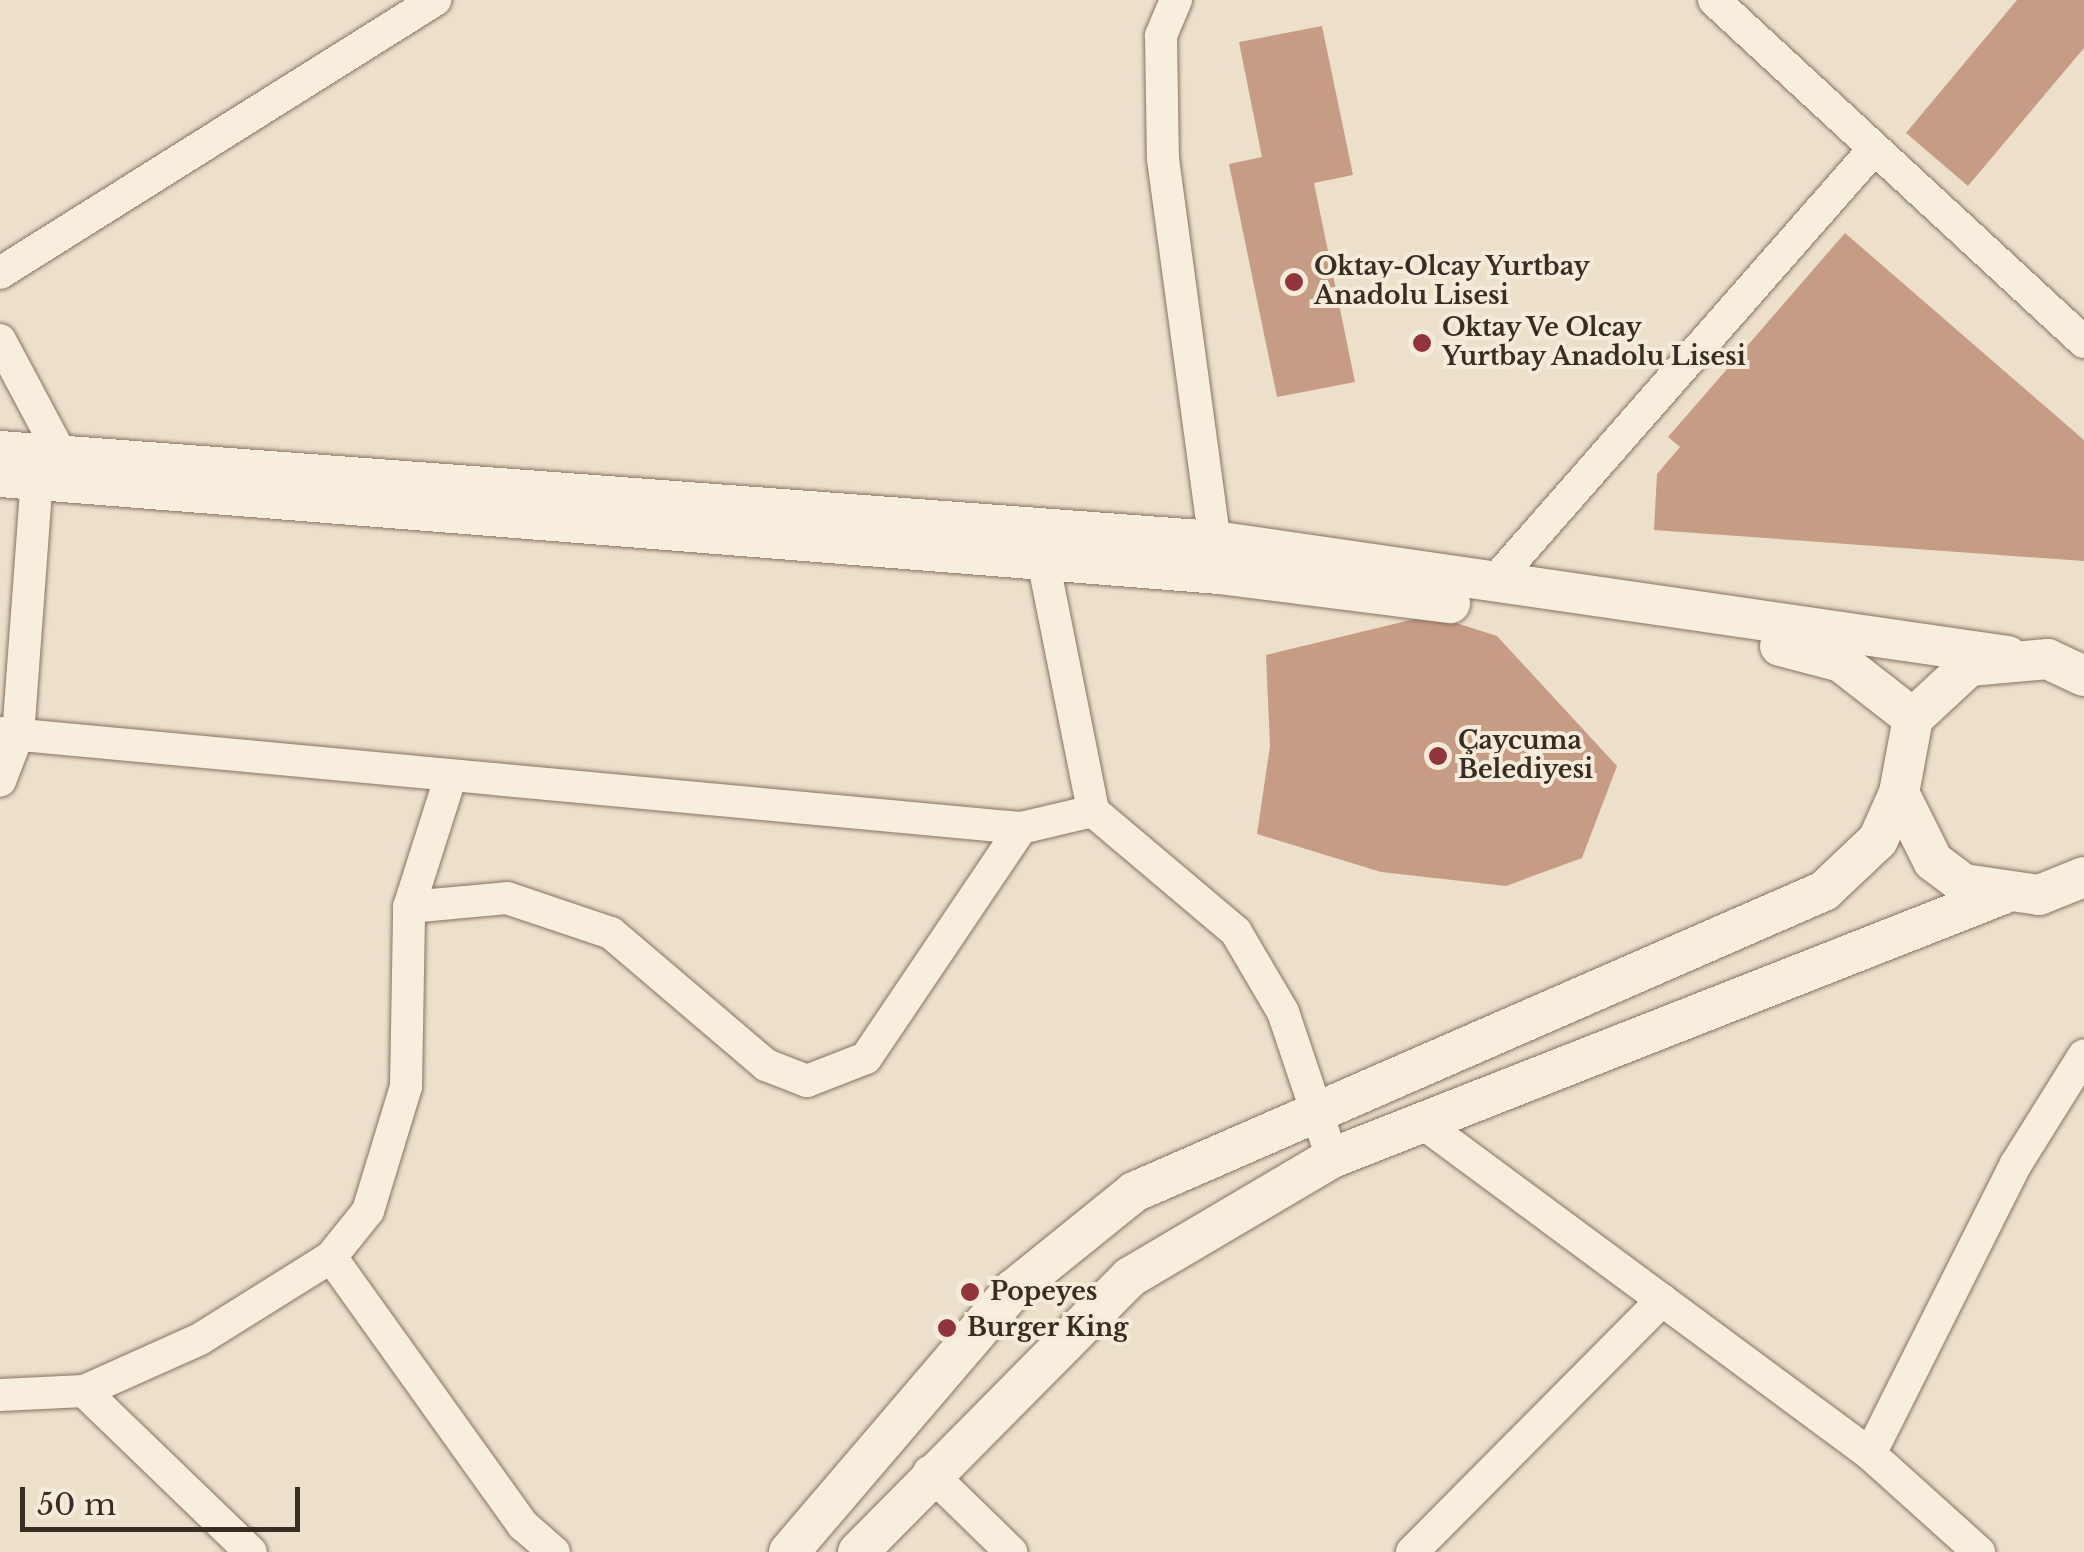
<!DOCTYPE html>
<html>
<head>
<meta charset="utf-8">
<style>
  body { margin:0 }
  #map { position:relative; width:2084px; height:1552px; overflow:hidden; background:#ece0cb; font-family:"Libre Baskerville",serif }
  div>[style] { position:absolute }
  .building>* { inset:0; background:#c79c84 }
  .roads { filter:drop-shadow(0 0 2px #877360) drop-shadow(0 0 2px #877360) }
  .minor>* { height:32px; margin:-16px; padding:0 16px; transform-origin:16px; border-radius:16px; background:#f7eede }
  .tertiary>* { height:40px; margin:-20px; padding:0 20px; transform-origin:20px; border-radius:20px; background:#f7eede }
  .dots>* { width:28px; height:28px; translate:-50% -50%; box-sizing:border-box; border:5px solid #f4ebda; border-radius:50% }
  span { translate:-50% -50%; white-space:nowrap; text-align:center; line-height:1.15; -webkit-text-stroke:8px #f4ebda; paint-order:stroke }
  .poi-label { font-size:25px; color:#392c22; font-weight:700 }
  .left { translate:0 -50%; text-align:left }
  .scale { position:absolute; left:20px; top:1487px; width:280px; height:45px; box-sizing:border-box; border:5px solid #392c22; border-top:0; padding-left:12px; font-size:30px; line-height:35px; white-space:nowrap; color:#392c22; -webkit-text-stroke:8px #f4ebda; paint-order:stroke }
</style>
</head>
<body>
<div id="map">
  <div class="building">
    <i style="clip-path:polygon(2017px 0,2084px 0,2084px 48px,1968px 186px,1906px 133px)"></i>
    <i style="clip-path:polygon(1322px 26px,1353px 175px,1314px 183px,1355px 382px,1277px 397px,1229px 164px,1262px 157px,1239px 42px)"></i>
    <i style="clip-path:polygon(1845px 233px,2084px 440px,2084px 561px,1654px 530px,1657px 474px,1680px 447px,1668px 437px)"></i>
    <i style="clip-path:polygon(1431px 615px,1497px 636px,1617px 766px,1582px 858px,1506px 886px,1381px 872px,1257px 834px,1270px 746px,1266px 655px)"></i>
  </div>
  <div class="roads">
    <div class="minor">
      <i style="left:1176px;top:0;width:39px;rotate:113deg"></i>
      <i style="left:1161px;top:36px;width:123px;rotate:89.1deg"></i>
      <i style="left:1163px;top:159px;width:409px;rotate:82.3deg"></i>
      <i style="left:1714px;top:0;width:504px;rotate:42.75deg"></i>
      <i style="left:0;top:273px;width:514px;rotate:-32.11deg"></i>
      <i style="left:0;top:340px;width:123px;rotate:62deg"></i>
      <i style="left:58px;top:449px;width:35px;rotate:127deg"></i>
      <i style="left:37px;top:477px;width:258px;rotate:94.2deg"></i>
      <i style="left:18px;top:734px;width:50px;rotate:111deg"></i>
      <i style="left:1043px;top:560px;width:256px;rotate:78.7deg"></i>
      <i style="left:1093px;top:811px;width:187px;rotate:40.2deg"></i>
      <i style="left:1236px;top:932px;width:93px;rotate:59.6deg"></i>
      <i style="left:1283px;top:1012px;width:154px;rotate:71.4deg"></i>
      <i style="left:1494px;top:582px;width:576px;rotate:-48.73deg"></i>
      <i style="left:0;top:733px;width:1025px;rotate:5.32deg"></i>
      <i style="left:1021px;top:828px;width:74px;rotate:-13.3deg"></i>
      <i style="left:409px;top:907px;width:98px;rotate:-5.2deg"></i>
      <i style="left:507px;top:898px;width:110px;rotate:18.6deg"></i>
      <i style="left:611px;top:933px;width:204px;rotate:40.4deg"></i>
      <i style="left:766px;top:1065px;width:44px;rotate:21.3deg"></i>
      <i style="left:807px;top:1081px;width:63px;rotate:-21.3deg"></i>
      <i style="left:866px;top:1058px;width:277px;rotate:-56deg"></i>
      <i style="left:1420px;top:1121px;width:560px;rotate:36.5deg"></i>
      <i style="left:1870px;top:1454px;width:147px;rotate:42deg"></i>
      <i style="left:331px;top:1257px;width:330px;rotate:54.4deg"></i>
      <i style="left:523px;top:1525px;width:41px;rotate:41.1deg"></i>
      <i style="left:84px;top:1391px;width:232px;rotate:44deg"></i>
      <i style="left:0;top:1395px;width:84px;rotate:-2.7deg"></i>
      <i style="left:84px;top:1391px;width:127px;rotate:-24.1deg"></i>
      <i style="left:200px;top:1339px;width:155px;rotate:-32deg"></i>
      <i style="left:331px;top:1257px;width:59px;rotate:-51.2deg"></i>
      <i style="left:368px;top:1211px;width:130px;rotate:-73deg"></i>
      <i style="left:406px;top:1087px;width:180px;rotate:-89deg"></i>
      <i style="left:409px;top:907px;width:131px;rotate:-72.3deg"></i>
      <i style="left:1870px;top:1454px;width:325px;rotate:-63.3deg"></i>
      <i style="left:2016px;top:1164px;width:128px;rotate:-58deg"></i>
      <i style="left:929px;top:1472px;width:115px;rotate:44.3deg"></i>
      <i style="left:1412px;top:1552px;width:355px;rotate:-45.2deg"></i>
    </div>
    <div class="tertiary">
      <i style="left:0;top:451px;width:1218px;rotate:4.24deg"></i>
      <i style="left:1215px;top:541px;width:801px;rotate:8.25deg"></i>
      <i style="left:0;top:477px;width:1223px;rotate:4.55deg"></i>
      <i style="left:1219px;top:574px;width:233px;rotate:7.2deg"></i>
      <i style="left:1780px;top:646px;width:63px;rotate:14.7deg"></i>
      <i style="left:1841px;top:662px;width:91px;rotate:37.9deg"></i>
      <i style="left:2084px;top:676px;width:40px;rotate:-155deg"></i>
      <i style="left:2048px;top:659px;width:79px;rotate:174.9deg"></i>
      <i style="left:1969px;top:666px;width:76px;rotate:137.1deg"></i>
      <i style="left:1913px;top:718px;width:76px;rotate:100.6deg"></i>
      <i style="left:1899px;top:793px;width:76px;rotate:63.4deg"></i>
      <i style="left:1933px;top:861px;width:39px;rotate:37deg"></i>
      <i style="left:1964px;top:884px;width:76px;rotate:8.3deg"></i>
      <i style="left:2039px;top:895px;width:48px;rotate:-21.8deg"></i>
      <i style="left:789px;top:1552px;width:346px;rotate:-49.5deg"></i>
      <i style="left:1014px;top:1289px;width:154px;rotate:-38.9deg"></i>
      <i style="left:1134px;top:1192px;width:753px;rotate:-23.57deg"></i>
      <i style="left:1824px;top:891px;width:74px;rotate:-43.4deg"></i>
      <i style="left:1878px;top:840px;width:51px;rotate:-65.9deg"></i>
      <i style="left:858px;top:1552px;width:387px;rotate:-45.3deg"></i>
      <i style="left:1130px;top:1277px;width:234px;rotate:-30.5deg"></i>
      <i style="left:1332px;top:1158px;width:719px;rotate:-21.46deg"></i>
    </div>
  </div>
  <div class="dots">
    <i style="left:1294px;top:282px;background:#92353b"></i>
    <i style="left:1422px;top:343px;background:#92353b"></i>
    <i style="left:1438px;top:756px;background:#92353b"></i>
    <i style="left:970px;top:1292px;background:#92353b"></i>
    <i style="left:947px;top:1328px;background:#92353b"></i>
  </div>
  <div class="poi-label">
    <span class="left" style="left:1314px;top:282px">Oktay-Olcay Yurtbay<br>Anadolu Lisesi</span>
    <span class="left" style="left:1442px;top:343px">Oktay Ve Olcay<br>Yurtbay Anadolu Lisesi</span>
    <span class="left" style="left:1458px;top:756px">Çaycuma<br>Belediyesi</span>
    <span class="left" style="left:990px;top:1292px">Popeyes</span>
    <span class="left" style="left:967px;top:1328px">Burger King</span>
  </div>
  <div class="scale">50 m</div>
</div>
</body>
</html>
